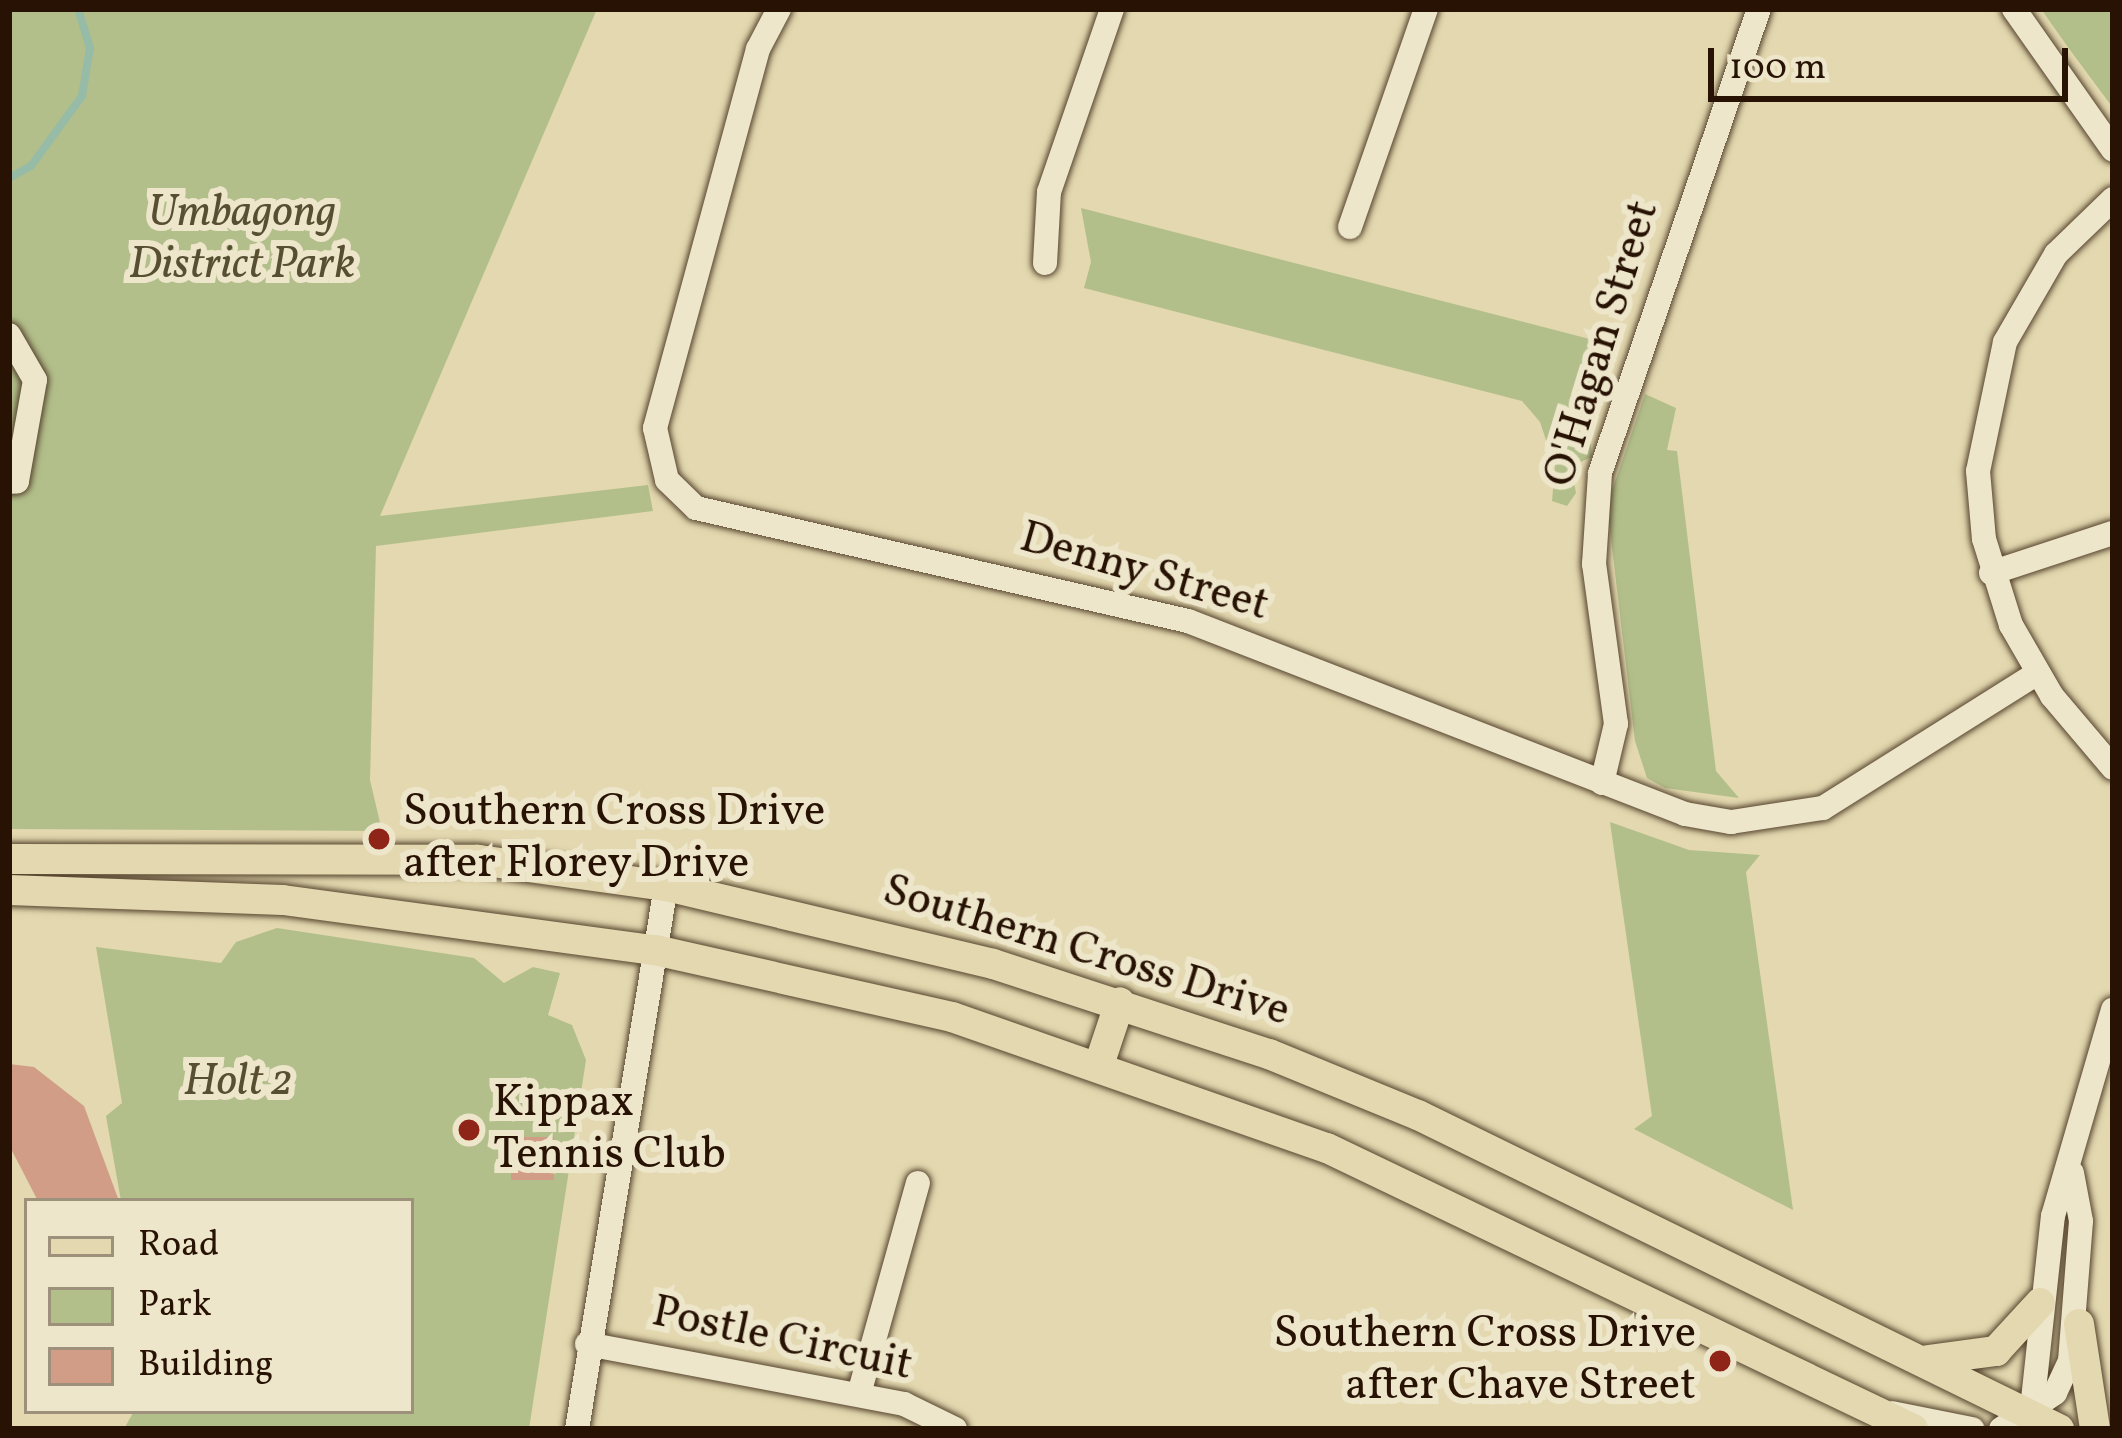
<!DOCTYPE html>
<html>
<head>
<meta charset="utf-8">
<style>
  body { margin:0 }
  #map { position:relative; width:2122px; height:1438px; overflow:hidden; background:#e3d8af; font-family:Vollkorn,serif }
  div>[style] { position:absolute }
  .green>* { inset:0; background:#b3bf8b }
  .stream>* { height:8px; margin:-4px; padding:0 4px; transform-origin:4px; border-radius:4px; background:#96bba7 }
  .building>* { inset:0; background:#d19d86; transform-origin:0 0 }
  .roads { filter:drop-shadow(0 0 3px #56442e) drop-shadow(0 0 3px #56442e) }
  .minor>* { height:24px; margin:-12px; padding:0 12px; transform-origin:12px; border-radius:12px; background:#ede6cb }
  .major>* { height:30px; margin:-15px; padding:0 15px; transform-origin:15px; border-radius:15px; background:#e3d8af }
  .dots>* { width:33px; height:33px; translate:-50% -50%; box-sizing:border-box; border:6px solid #ede6cb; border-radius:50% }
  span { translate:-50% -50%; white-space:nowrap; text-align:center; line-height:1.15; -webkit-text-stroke:12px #ede6cb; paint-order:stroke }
  .park-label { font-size:45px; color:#584f33; font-style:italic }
  .street-label { font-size:45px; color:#271203 }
  .poi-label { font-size:45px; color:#271203 }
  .left { translate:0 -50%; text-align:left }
  .right { translate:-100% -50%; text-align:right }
  .frame { position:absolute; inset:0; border:12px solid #271203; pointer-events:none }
  .legend { position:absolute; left:24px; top:1198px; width:390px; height:216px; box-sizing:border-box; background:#ede6cb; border:3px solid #9e917b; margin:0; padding:15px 21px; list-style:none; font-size:36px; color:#271203 }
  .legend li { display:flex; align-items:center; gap:24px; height:60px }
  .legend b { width:60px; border:3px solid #9e917b }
  .scale { position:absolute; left:1708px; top:48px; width:360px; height:54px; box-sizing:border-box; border:6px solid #271203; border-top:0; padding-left:15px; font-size:36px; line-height:42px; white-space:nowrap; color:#271203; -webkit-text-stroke:9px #ede6cb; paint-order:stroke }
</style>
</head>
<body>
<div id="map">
  <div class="green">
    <i style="clip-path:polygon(9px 9px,597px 9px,380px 516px,648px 485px,653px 511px,376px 546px,370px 780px,382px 831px,9px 829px)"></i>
    <i style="clip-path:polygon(2041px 9px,2113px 9px,2113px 108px,2070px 50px)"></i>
    <i style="clip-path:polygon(1081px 208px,1609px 344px,1588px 407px,1592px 457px,1571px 466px,1576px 493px,1567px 506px,1552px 501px,1555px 467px,1540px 422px,1522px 401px,1084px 288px,1091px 262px)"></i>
    <i style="clip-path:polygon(1645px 394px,1676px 408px,1667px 450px,1677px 451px,1716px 771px,1739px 798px,1665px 788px,1647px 778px,1635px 741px,1607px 505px)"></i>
    <i style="clip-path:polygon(1610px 822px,1689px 850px,1760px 855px,1746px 872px,1793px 1210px,1634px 1129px,1652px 1116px)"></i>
    <i style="clip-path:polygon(277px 928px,474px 958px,504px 983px,533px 967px,560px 973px,548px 1015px,572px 1025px,586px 1060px,529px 1429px,124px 1429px,134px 1411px,411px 1411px,411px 1201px,121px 1201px,106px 1116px,122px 1103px,96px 947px,221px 963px,236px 942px)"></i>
  </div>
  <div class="stream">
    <i style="left:9px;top:178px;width:25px;rotate:-29deg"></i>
    <i style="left:31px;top:166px;width:87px;rotate:-53.9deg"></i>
    <i style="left:82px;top:96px;width:49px;rotate:-80.5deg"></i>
    <i style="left:90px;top:48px;width:41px;rotate:-107.1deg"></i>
  </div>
  <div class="building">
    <i style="clip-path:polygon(9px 1064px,34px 1067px,84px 1106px,119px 1201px,38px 1201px,9px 1145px)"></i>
    <i style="left:511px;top:1137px;width:43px;height:43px"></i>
  </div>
  <div class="roads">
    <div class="minor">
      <i style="left:779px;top:9px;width:45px;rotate:117.7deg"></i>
      <i style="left:758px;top:49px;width:393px;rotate:105.2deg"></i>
      <i style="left:655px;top:428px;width:53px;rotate:77deg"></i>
      <i style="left:667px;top:480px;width:40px;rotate:44deg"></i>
      <i style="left:696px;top:508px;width:505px;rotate:12.94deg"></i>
      <i style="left:1188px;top:621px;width:533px;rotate:21.22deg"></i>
      <i style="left:1685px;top:814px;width:47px;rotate:9.9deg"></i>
      <i style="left:1731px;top:822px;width:93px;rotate:-8.7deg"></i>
      <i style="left:1823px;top:808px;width:253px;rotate:-32.2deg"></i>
      <i style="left:2014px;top:9px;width:172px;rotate:54.9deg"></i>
      <i style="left:2113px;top:199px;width:79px;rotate:136deg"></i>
      <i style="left:2056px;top:254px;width:102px;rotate:120.1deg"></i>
      <i style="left:2005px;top:342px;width:132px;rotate:101.8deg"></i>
      <i style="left:1978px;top:471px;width:68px;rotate:85deg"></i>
      <i style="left:1984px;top:539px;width:90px;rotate:72.6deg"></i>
      <i style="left:2011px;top:625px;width:82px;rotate:60deg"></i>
      <i style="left:2052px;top:696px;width:94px;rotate:49.7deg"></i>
      <i style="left:1350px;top:227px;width:231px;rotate:-70.8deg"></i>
      <i style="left:1045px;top:263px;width:71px;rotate:-86.8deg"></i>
      <i style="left:1049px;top:192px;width:194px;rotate:-71deg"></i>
      <i style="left:9px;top:335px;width:52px;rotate:60deg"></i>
      <i style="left:35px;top:380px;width:103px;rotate:100.1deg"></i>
      <i style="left:17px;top:481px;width:8px;rotate:173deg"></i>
      <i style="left:1991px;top:573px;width:128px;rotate:-18.2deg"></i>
      <i style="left:1602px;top:783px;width:61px;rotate:-76.7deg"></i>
      <i style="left:1616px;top:724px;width:162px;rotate:-97.8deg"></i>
      <i style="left:1594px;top:564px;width:91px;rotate:-86.2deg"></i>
      <i style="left:1600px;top:473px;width:490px;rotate:-71.1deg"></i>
      <i style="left:587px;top:1344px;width:323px;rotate:10.7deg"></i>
      <i style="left:904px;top:1404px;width:57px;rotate:26.1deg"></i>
      <i style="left:859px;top:1394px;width:219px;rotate:-74.4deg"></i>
      <i style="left:1892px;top:1413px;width:82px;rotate:11.3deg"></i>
      <i style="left:2030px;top:1427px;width:212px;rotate:-83.8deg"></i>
      <i style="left:2053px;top:1216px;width:215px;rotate:-73.8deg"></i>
      <i style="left:577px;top:1429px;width:550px;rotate:-80.69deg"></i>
      <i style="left:2001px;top:1429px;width:65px;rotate:-33.7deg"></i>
      <i style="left:2055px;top:1393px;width:35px;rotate:-65deg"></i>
      <i style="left:2070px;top:1361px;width:140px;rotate:-85.5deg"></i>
      <i style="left:2081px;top:1221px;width:49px;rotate:-100.6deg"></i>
    </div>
    <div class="major">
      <i style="left:9px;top:859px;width:469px;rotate:0.1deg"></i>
      <i style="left:478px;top:860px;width:190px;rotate:7.9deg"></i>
      <i style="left:666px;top:886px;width:336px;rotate:13.4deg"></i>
      <i style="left:993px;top:964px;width:290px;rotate:18.1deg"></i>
      <i style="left:1269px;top:1054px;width:161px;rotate:22.3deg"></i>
      <i style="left:1418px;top:1115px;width:714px;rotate:26.1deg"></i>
      <i style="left:9px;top:890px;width:274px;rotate:2.1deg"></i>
      <i style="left:283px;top:900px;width:375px;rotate:7.7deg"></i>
      <i style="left:655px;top:950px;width:304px;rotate:12.7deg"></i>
      <i style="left:952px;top:1017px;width:397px;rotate:19.3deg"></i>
      <i style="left:1327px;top:1148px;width:650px;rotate:25.62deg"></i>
      <i style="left:1099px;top:1065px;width:66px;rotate:-71.6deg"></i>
      <i style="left:2079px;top:1324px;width:106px;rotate:81.3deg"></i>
      <i style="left:1928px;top:1360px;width:69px;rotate:-7.5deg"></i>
      <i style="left:1996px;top:1351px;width:65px;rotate:-47.5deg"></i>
    </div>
  </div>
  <div class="dots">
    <i style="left:379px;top:839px;background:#8f2418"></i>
    <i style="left:469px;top:1130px;background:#8f2418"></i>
    <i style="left:1720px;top:1361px;background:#8f2418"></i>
  </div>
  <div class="park-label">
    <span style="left:242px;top:240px">Umbagong<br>District Park</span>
    <span style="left:238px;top:1083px">Holt 2</span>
  </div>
  <div class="street-label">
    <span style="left:1603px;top:344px;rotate:-73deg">O'Hagan Street</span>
    <span style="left:1144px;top:573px;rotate:16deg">Denny Street</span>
    <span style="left:1086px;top:952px;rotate:17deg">Southern Cross Drive</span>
    <span style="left:782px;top:1340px;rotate:12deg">Postle Circuit</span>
  </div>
  <div class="poi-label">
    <span class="left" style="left:403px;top:839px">Southern Cross Drive<br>after Florey Drive</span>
    <span class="left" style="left:493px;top:1130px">Kippax<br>Tennis Club</span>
    <span class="right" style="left:1696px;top:1361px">Southern Cross Drive<br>after Chave Street</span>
  </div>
  <div class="frame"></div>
  <ul class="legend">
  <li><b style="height:15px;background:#e3d8af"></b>Road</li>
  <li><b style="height:33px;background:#b3bf8b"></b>Park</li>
  <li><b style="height:33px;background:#d19d86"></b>Building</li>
  </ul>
  <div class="scale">100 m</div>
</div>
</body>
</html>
